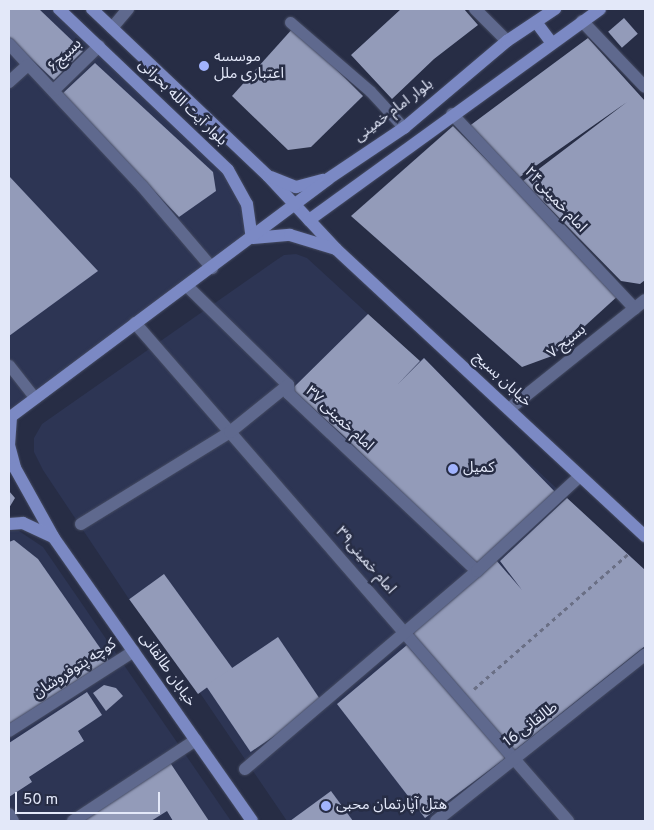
<!DOCTYPE html>
<html>
<head>
<meta charset="utf-8">
<style>
  body { margin:0 }
  #map { position:relative; width:654px; height:830px; overflow:hidden; background:#272d45; font-family:Overpass,"Noto Sans Arabic",sans-serif }
  div>[style] { position:absolute }
  .built>* { inset:0; background:#2d3554 }
  .building>* { inset:0; background:#939bb9; transform-origin:0 0 }
  .path>* { height:3px; margin-top:-1.5px; transform-origin:0; background:repeating-linear-gradient(90deg,#6a6f85 0 4px,transparent 0 8px) }
  .roads { filter:drop-shadow(0 0 1px #454b62) drop-shadow(0 0 1px #454b62) }
  .service>* { height:11px; margin:-5.5px; padding:0 5.5px; transform-origin:5.5px; border-radius:5.5px; background:#5f698e }
  .pedestrian>* { height:12px; margin:-6px; padding:0 6px; transform-origin:6px; border-radius:6px; background:#5f698e }
  .minor>* { height:12px; margin:-6px; padding:0 6px; transform-origin:6px; border-radius:6px; background:#5f698e }
  .secondary>* { height:12px; margin:-6px; padding:0 6px; transform-origin:6px; border-radius:6px; background:#7b89c4 }
  .dots>* { width:14px; height:14px; translate:-50% -50%; box-sizing:border-box; border:2px solid #272d45; border-radius:50% }
  span { translate:-50% -50%; white-space:nowrap; text-align:center; line-height:1.15; -webkit-text-stroke:5px #272d45; paint-order:stroke }
  .street-label { font-size:15px; color:#e3e8f9 }
  .poi-label { font-size:15px; color:#e3e8f9 }
  .left { translate:0 -50%; text-align:left }
  .frame { position:absolute; inset:0; border:10px solid #e3e8f9; pointer-events:none }
  .scale { position:absolute; left:15px; top:792px; width:145px; height:22px; box-sizing:border-box; border:2px solid #e3e8f9; border-top:0; padding-left:6px; font-size:15px; line-height:18px; white-space:nowrap; color:#e3e8f9; -webkit-text-stroke:4px #272d45; paint-order:stroke }
</style>
</head>
<body>
<div id="map">
  <div class="built">
    <i style="clip-path:polygon(9px 9px,57px 9px,201px 143px,247px 204px,252px 238px,9px 418px)"></i>
    <i style="clip-path:polygon(296px 254px,307px 258px,419px 361px,424px 358px,526px 460px,645px 570px,645px 821px,287px 821px,200px 693px,129px 599px,43px 470px,34px 452px,34px 438px,42px 424px,275px 261px,284px 255px)"></i>
    <i style="clip-path:polygon(9px 531px,19px 531px,43px 547px,231px 821px,9px 821px)"></i>
  </div>
  <div class="building">
    <i style="clip-path:polygon(9px 9px,39px 9px,83px 51px,54px 80px,9px 38px)"></i>
    <i style="clip-path:polygon(401px 9px,464px 9px,478px 25px,434px 59px,392px 99px,351px 55px)"></i>
    <i style="left:624px;top:18px;width:21px;height:21px;rotate:49deg"></i>
    <i style="clip-path:polygon(294px 27px,363px 96px,311px 147px,288px 150px,232px 96px)"></i>
    <i style="clip-path:polygon(588px 38px,645px 101px,645px 280px,640px 284px,621px 281px,523px 181px,627px 102px,517px 179px,468px 127px)"></i>
    <i style="clip-path:polygon(95px 63px,213px 172px,216px 191px,179px 217px,62px 94px)"></i>
    <i style="clip-path:polygon(453px 126px,620px 294px,552px 356px,522px 367px,351px 216px)"></i>
    <i style="clip-path:polygon(9px 176px,98px 271px,9px 336px)"></i>
    <i style="clip-path:polygon(368px 314px,420px 361px,397px 385px,424px 358px,560px 497px,477px 571px,345px 437px,292px 389px)"></i>
    <i style="clip-path:polygon(9px 491px,15px 498px,9px 508px)"></i>
    <i style="clip-path:polygon(567px 498px,645px 570px,645px 646px,514px 751px,410px 632px,496px 560px,522px 590px,500px 561px)"></i>
    <i style="clip-path:polygon(14px 540px,38px 559px,112px 665px,9px 731px,9px 542px)"></i>
    <i style="left:164px;top:574px;width:117px;height:43px;rotate:54deg"></i>
    <i style="left:278px;top:637px;width:80px;height:87px;rotate:56deg"></i>
    <i style="clip-path:polygon(407px 645px,507px 757px,425px 818px,337px 704px)"></i>
    <i style="clip-path:polygon(104px 685px,116px 688px,123px 696px,106px 711px,93px 693px)"></i>
    <i style="clip-path:polygon(87px 692px,102px 715px,78px 731px,84px 741px,29px 777px,32px 782px,9px 797px,9px 743px)"></i>
    <i style="clip-path:polygon(167px 758px,209px 821px,173px 821px,167px 811px,151px 821px,73px 821px)"></i>
    <i style="clip-path:polygon(331px 791px,353px 821px,290px 821px)"></i>
  </div>
  <div class="path">
    <i style="left:474px;top:689px;width:205px;rotate:-41.2deg"></i>
  </div>
  <div class="roads">
    <div class="service">
      <i style="left:290px;top:22px;width:106px;rotate:40.8deg"></i>
      <i style="left:370px;top:91px;width:50px;rotate:47.4deg"></i>
      <i style="left:9px;top:365px;width:42px;rotate:51.8deg"></i>
    </div>
    <div class="pedestrian">
      <i style="left:187px;top:286px;width:141px;rotate:44.4deg"></i>
      <i style="left:288px;top:385px;width:9px;rotate:84deg"></i>
      <i style="left:289px;top:394px;width:258px;rotate:43.3deg"></i>
      <i style="left:135px;top:323px;width:660px;rotate:48.99deg"></i>
      <i style="left:81px;top:524px;width:175px;rotate:-31.7deg"></i>
      <i style="left:230px;top:432px;width:75px;rotate:-39deg"></i>
      <i style="left:245px;top:769px;width:305px;rotate:-40.5deg"></i>
      <i style="left:477px;top:571px;width:140px;rotate:-42.7deg"></i>
      <i style="left:9px;top:814px;width:8px;rotate:60deg"></i>
      <i style="left:436px;top:821px;width:267px;rotate:-38.5deg"></i>
    </div>
    <div class="minor">
      <i style="left:475px;top:9px;width:45px;rotate:45deg"></i>
      <i style="left:582px;top:21px;width:91px;rotate:46.3deg"></i>
      <i style="left:112px;top:28px;width:25px;rotate:-50deg"></i>
      <i style="left:9px;top:44px;width:195px;rotate:46.9deg"></i>
      <i style="left:142px;top:186px;width:108px;rotate:49.5deg"></i>
      <i style="left:9px;top:82px;width:25px;rotate:-42deg"></i>
      <i style="left:54px;top:90px;width:63px;rotate:-44.4deg"></i>
      <i style="left:452px;top:114px;width:267px;rotate:46.8deg"></i>
      <i style="left:509px;top:409px;width:174px;rotate:-38.7deg"></i>
      <i style="left:9px;top:731px;width:148px;rotate:-32.6deg"></i>
      <i style="left:73px;top:821px;width:147px;rotate:-33.4deg"></i>
    </div>
    <div class="secondary">
      <i style="left:59px;top:9px;width:233px;rotate:43.6deg"></i>
      <i style="left:228px;top:170px;width:39px;rotate:61deg"></i>
      <i style="left:247px;top:204px;width:34px;rotate:82deg"></i>
      <i style="left:92px;top:9px;width:243px;rotate:43.5deg"></i>
      <i style="left:268px;top:176px;width:100px;rotate:47deg"></i>
      <i style="left:336px;top:249px;width:422px;rotate:42.9deg"></i>
      <i style="left:536px;top:22px;width:26px;rotate:53deg"></i>
      <i style="left:271px;top:177px;width:27px;rotate:22deg"></i>
      <i style="left:296px;top:187px;width:28px;rotate:-15deg"></i>
      <i style="left:309px;top:220px;width:359px;rotate:-35.9deg"></i>
      <i style="left:253px;top:238px;width:37px;rotate:-5deg"></i>
      <i style="left:290px;top:235px;width:48px;rotate:16.9deg"></i>
      <i style="left:11px;top:417px;width:28px;rotate:94deg"></i>
      <i style="left:9px;top:445px;width:24px;rotate:75deg"></i>
      <i style="left:15px;top:468px;width:80px;rotate:60.9deg"></i>
      <i style="left:54px;top:538px;width:345px;rotate:55deg"></i>
      <i style="left:9px;top:418px;width:399px;rotate:-36.8deg"></i>
      <i style="left:328px;top:179px;width:92px;rotate:-33.9deg"></i>
      <i style="left:404px;top:128px;width:135px;rotate:-40.2deg"></i>
      <i style="left:507px;top:41px;width:58px;rotate:-33.7deg"></i>
      <i style="left:9px;top:524px;width:14px;rotate:-4deg"></i>
      <i style="left:23px;top:523px;width:33px;rotate:25deg"></i>
    </div>
  </div>
  <div class="dots">
    <i style="left:204px;top:66px;background:#a1b3fd"></i>
    <i style="left:453px;top:469px;background:#a1b3fd"></i>
    <i style="left:326px;top:806px;background:#a1b3fd"></i>
  </div>
  <div class="street-label">
    <span style="left:65px;top:56px;rotate:-44deg">بسیج۶</span>
    <span style="left:182px;top:103px;rotate:44deg">بلوار آیت الله بحرانی</span>
    <span style="left:394px;top:111px;rotate:-37deg">بلوار امام خمینی</span>
    <span style="left:555px;top:200px;rotate:47deg">امام خمینی۲۴</span>
    <span style="left:567px;top:342px;rotate:-39deg">بسیج ۷</span>
    <span style="left:502px;top:380px;rotate:43deg">خیابان بسیج</span>
    <span style="left:339px;top:419px;rotate:43deg">امام خمینی ۳۷</span>
    <span style="left:365px;top:561px;rotate:49deg">امام خمینی۳۹</span>
    <span style="left:75px;top:669px;rotate:-33deg">کوچه پتوفروشان</span>
    <span style="left:167px;top:670px;rotate:55deg">خیابان طالقانی</span>
    <span style="left:531px;top:725px;rotate:-37deg">طالقانی 16</span>
  </div>
  <div class="poi-label">
    <span class="left" style="left:214px;top:66px">موسسه<br>اعتباری ملل</span>
    <span class="left" style="left:463px;top:469px">کمیل</span>
    <span class="left" style="left:336px;top:806px">هتل آپارتمان محبی</span>
  </div>
  <div class="frame"></div>
  <div class="scale">50 m</div>
</div>
</body>
</html>
